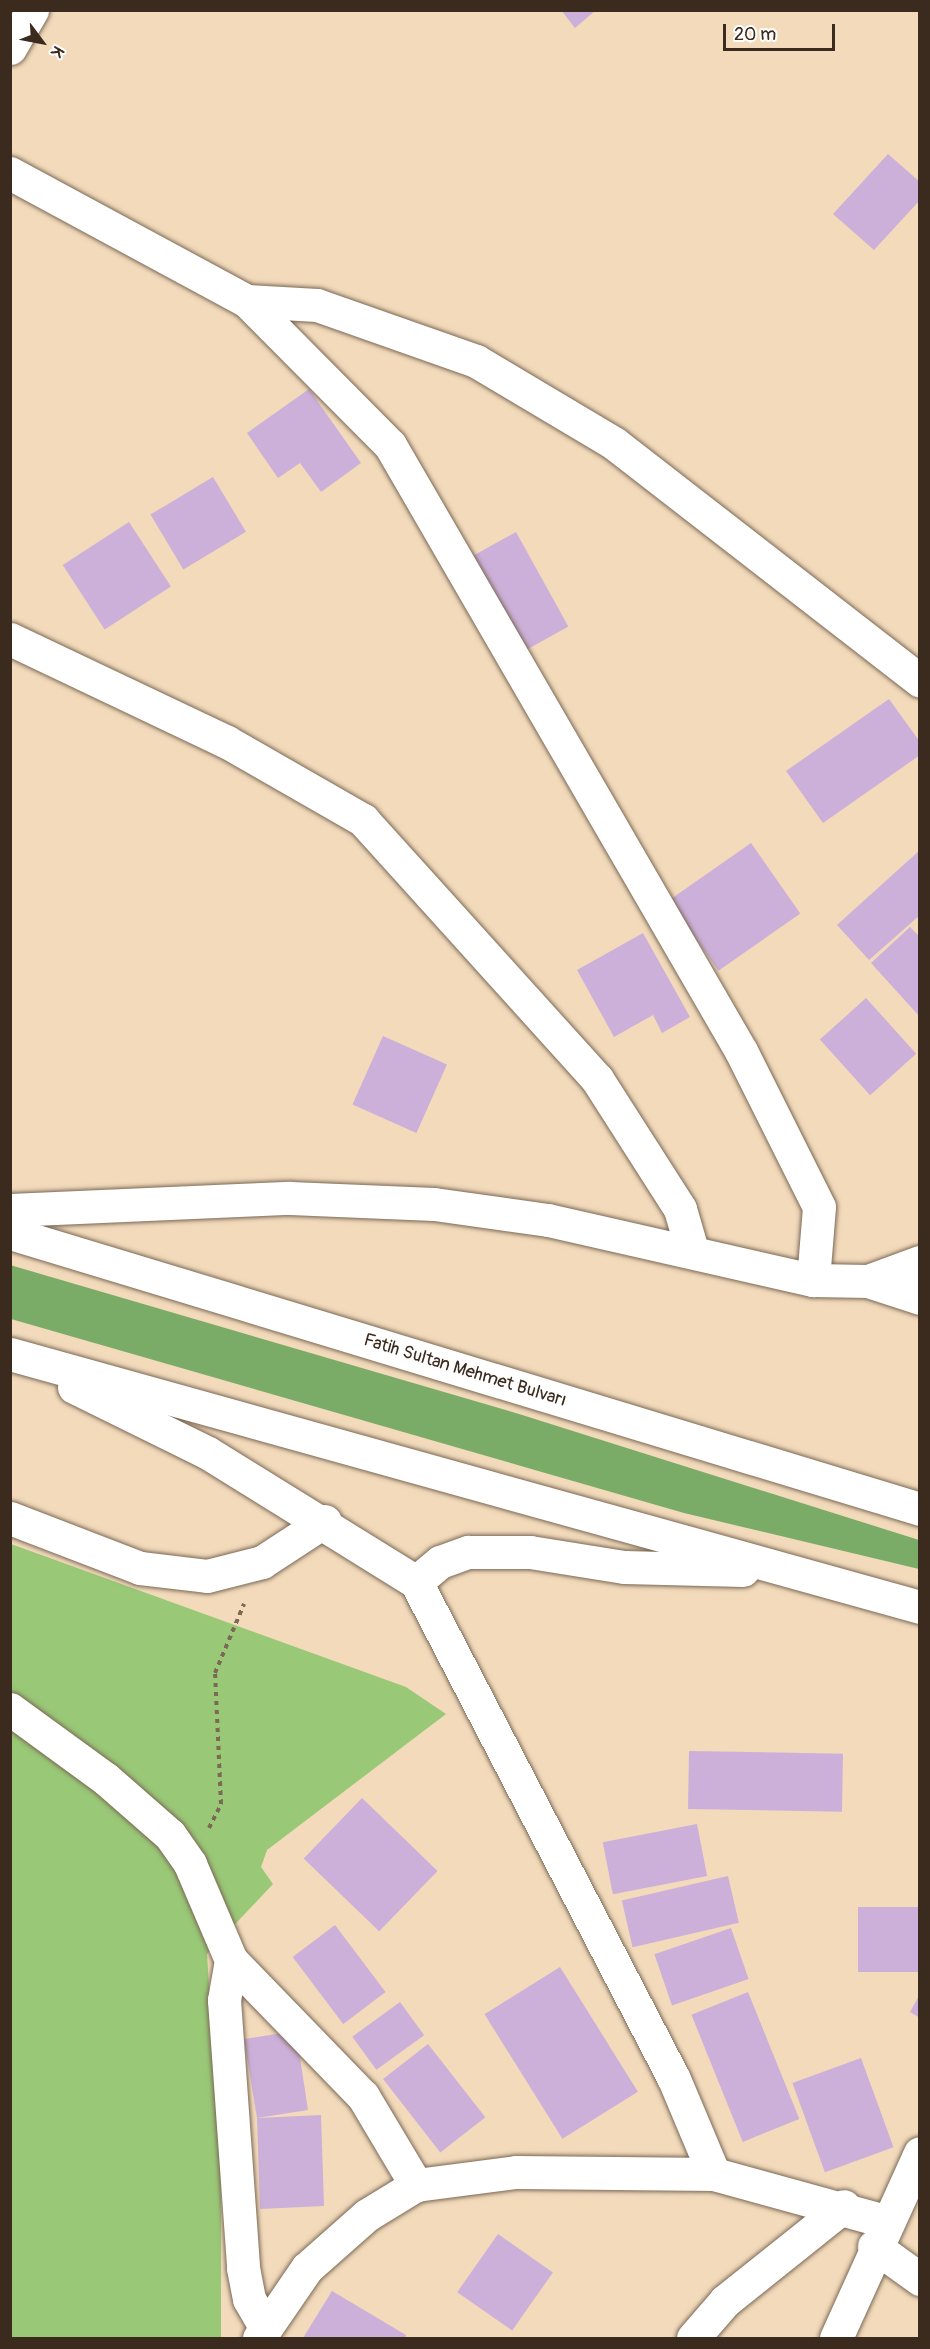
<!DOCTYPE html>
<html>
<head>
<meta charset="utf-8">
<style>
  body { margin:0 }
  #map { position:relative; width:930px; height:2349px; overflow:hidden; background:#f2dabb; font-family:Pangolin,sans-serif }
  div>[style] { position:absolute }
  .green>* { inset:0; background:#99c877 }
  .forest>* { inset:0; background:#7aac68 }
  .building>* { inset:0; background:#ccb0d9; transform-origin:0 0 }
  .path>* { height:4px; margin-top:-2px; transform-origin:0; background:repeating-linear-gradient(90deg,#7b6855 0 4.5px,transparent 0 9px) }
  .roads { filter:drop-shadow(0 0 2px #7b6855) drop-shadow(0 0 2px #7b6855) }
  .minor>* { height:33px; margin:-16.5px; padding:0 16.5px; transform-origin:16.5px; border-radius:16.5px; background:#fff }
  .tertiary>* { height:33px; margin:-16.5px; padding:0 16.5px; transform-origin:16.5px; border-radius:16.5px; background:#fff }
  .trunk>* { height:33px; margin:-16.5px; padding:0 16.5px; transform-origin:16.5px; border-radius:16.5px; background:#fff }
  span { translate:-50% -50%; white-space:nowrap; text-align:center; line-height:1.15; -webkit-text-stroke:5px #fff; paint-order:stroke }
  .street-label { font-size:18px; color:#3b2a1e }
  .frame { position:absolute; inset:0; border:12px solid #3b2a1e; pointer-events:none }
  .north { position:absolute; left:12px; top:12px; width:60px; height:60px; -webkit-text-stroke:4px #fff; paint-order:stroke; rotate:122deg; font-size:16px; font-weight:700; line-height:24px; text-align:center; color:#3b2a1e }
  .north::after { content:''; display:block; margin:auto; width:21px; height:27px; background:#3b2a1e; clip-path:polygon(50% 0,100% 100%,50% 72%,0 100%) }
  .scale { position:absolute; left:723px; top:24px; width:112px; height:27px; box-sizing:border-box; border:3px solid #3b2a1e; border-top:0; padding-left:8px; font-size:18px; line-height:21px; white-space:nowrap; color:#3b2a1e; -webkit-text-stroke:4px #fff; paint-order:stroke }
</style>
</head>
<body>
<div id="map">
  <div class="green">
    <i style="clip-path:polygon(11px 1544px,406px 1687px,446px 1714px,267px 1850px,261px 1867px,273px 1884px,207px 1954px,221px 2174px,221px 2338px,11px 2338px)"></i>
  </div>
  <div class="forest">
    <i style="clip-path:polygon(10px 1265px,519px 1414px,919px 1540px,919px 1569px,684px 1513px,11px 1319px)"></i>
  </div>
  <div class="building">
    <i style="clip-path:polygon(561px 10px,596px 10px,575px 28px)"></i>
    <i style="clip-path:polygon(888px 154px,920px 182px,920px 200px,874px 250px,833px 214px)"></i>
    <i style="clip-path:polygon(309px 389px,361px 463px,321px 492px,300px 463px,278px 478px,247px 433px)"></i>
    <i style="left:213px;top:477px;width:64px;height:73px;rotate:59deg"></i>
    <i style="left:129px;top:522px;width:77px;height:79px;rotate:57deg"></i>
    <i style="left:516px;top:532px;width:108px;height:53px;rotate:61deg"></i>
    <i style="clip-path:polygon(889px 699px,920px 742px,920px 755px,823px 823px,786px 771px)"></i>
    <i style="left:751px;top:843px;width:86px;height:100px;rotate:55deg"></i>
    <i style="clip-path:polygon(920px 850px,920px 915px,869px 960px,837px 925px)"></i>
    <i style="clip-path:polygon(910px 927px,920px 937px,920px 1017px,871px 963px)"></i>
    <i style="clip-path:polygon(643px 933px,690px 1017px,662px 1033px,653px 1015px,614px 1037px,577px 970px)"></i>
    <i style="left:866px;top:998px;width:75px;height:62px;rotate:48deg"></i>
    <i style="left:383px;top:1036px;width:70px;height:75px;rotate:24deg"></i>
    <i style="left:689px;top:1751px;width:154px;height:58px;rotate:1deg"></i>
    <i style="left:362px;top:1798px;width:105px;height:84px;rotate:44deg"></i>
    <i style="left:697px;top:1824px;width:53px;height:96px;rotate:79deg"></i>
    <i style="left:728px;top:1876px;width:48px;height:109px;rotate:77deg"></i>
    <i style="left:920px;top:1907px;width:65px;height:62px;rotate:90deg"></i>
    <i style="left:335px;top:1925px;width:84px;height:53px;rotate:53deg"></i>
    <i style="left:731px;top:1928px;width:54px;height:81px;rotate:71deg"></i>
    <i style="left:560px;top:1967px;width:147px;height:89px;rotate:58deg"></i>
    <i style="left:748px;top:1992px;width:137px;height:61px;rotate:68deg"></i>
    <i style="clip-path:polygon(920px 1994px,920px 2018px,910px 2012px)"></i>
    <i style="left:400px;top:2002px;width:41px;height:59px;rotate:54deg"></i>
    <i style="clip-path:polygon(296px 2031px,308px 2110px,257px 2118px,321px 2115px,324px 2206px,260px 2209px,257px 2118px,244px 2039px)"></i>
    <i style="left:428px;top:2044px;width:93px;height:57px;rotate:52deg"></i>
    <i style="left:861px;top:2058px;width:95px;height:73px;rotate:70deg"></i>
    <i style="left:498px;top:2234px;width:67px;height:71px;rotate:35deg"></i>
    <i style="clip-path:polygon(332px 2291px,406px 2335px,405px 2338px,303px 2338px)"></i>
  </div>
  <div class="path">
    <i style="left:209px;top:1828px;width:27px;rotate:-63deg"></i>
    <i style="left:221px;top:1804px;width:131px;rotate:-92.6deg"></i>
    <i style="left:215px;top:1673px;width:75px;rotate:-67.2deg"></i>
  </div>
  <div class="roads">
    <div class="minor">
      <i style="left:10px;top:48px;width:44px;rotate:-59.9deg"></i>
      <i style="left:10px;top:173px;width:269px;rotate:28.4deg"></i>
      <i style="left:247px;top:301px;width:203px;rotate:45.2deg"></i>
      <i style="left:390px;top:445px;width:700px;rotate:59.92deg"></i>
      <i style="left:741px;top:1051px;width:174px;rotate:63.4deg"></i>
      <i style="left:819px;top:1207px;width:73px;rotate:94.7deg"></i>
      <i style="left:247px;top:301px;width:70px;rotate:3.3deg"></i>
      <i style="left:317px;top:305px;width:169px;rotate:19.4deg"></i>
      <i style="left:476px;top:361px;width:162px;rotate:30.8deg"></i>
      <i style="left:615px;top:444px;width:386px;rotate:37.8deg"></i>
      <i style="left:10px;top:639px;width:240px;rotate:25.4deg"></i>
      <i style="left:227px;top:742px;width:157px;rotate:29.8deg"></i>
      <i style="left:363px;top:820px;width:349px;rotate:47.9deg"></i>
      <i style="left:597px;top:1079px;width:154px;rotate:57.4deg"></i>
      <i style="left:680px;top:1209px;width:43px;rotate:73.7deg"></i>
      <i style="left:290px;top:1198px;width:144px;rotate:2.4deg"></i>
      <i style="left:434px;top:1204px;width:115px;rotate:8deg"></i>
      <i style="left:548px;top:1220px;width:272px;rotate:12.8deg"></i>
      <i style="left:813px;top:1280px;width:55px;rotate:1deg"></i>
      <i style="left:868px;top:1281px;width:55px;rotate:-20.1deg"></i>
      <i style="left:868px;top:1281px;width:55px;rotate:18.1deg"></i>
      <i style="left:10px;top:1518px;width:139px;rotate:21deg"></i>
      <i style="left:140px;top:1568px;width:67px;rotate:6.8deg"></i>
      <i style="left:207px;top:1576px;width:57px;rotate:-14.3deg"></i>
      <i style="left:262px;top:1562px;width:75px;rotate:-33.1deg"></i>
      <i style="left:10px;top:1709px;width:119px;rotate:36.1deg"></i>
      <i style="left:106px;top:1779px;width:85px;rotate:41.2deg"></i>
      <i style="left:170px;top:1835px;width:35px;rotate:55deg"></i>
      <i style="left:190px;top:1864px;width:104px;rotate:66.9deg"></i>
      <i style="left:231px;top:1960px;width:190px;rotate:45.9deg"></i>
      <i style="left:363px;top:2096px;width:104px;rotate:59.2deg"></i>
      <i style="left:231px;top:1960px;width:41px;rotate:99.9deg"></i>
      <i style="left:224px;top:2000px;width:269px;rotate:85.9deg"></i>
      <i style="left:243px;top:2268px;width:32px;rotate:79deg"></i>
      <i style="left:249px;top:2299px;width:32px;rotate:60deg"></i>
      <i style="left:874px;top:2246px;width:57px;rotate:35.7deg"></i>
      <i style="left:259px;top:2338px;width:85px;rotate:-55.6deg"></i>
      <i style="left:307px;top:2268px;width:80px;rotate:-41.5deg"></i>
      <i style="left:367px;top:2215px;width:57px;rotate:-31.5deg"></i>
      <i style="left:416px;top:2185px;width:101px;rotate:-7.4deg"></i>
      <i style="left:516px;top:2172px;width:198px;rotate:0.6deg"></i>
      <i style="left:714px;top:2174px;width:177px;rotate:15.4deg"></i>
      <i style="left:693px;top:2338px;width:49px;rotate:-49.1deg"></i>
      <i style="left:725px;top:2301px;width:152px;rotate:-38.6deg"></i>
      <i style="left:836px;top:2338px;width:203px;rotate:-65.6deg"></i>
    </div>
    <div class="tertiary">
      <i style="left:416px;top:1582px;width:560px;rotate:62.57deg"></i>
      <i style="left:674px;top:2079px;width:103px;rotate:67.2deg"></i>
    </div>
    <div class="trunk">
      <i style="left:10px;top:1210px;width:280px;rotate:-2.5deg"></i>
      <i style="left:10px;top:1233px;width:951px;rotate:16.87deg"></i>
      <i style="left:10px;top:1354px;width:945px;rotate:15.54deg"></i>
      <i style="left:74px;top:1387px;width:149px;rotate:26.2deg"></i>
      <i style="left:208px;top:1453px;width:245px;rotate:31.8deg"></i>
      <i style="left:416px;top:1582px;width:31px;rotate:-40deg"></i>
      <i style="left:440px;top:1562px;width:30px;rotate:-20deg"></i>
      <i style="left:468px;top:1552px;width:62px"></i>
      <i style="left:530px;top:1552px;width:95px;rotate:9.1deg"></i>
      <i style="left:624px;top:1567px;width:119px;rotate:1.4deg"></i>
    </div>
  </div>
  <div class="street-label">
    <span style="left:465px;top:1371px;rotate:17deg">Fatih Sultan Mehmet Bulvarı</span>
  </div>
  <div class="frame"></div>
  <div class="north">K</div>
  <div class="scale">20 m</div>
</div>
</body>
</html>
